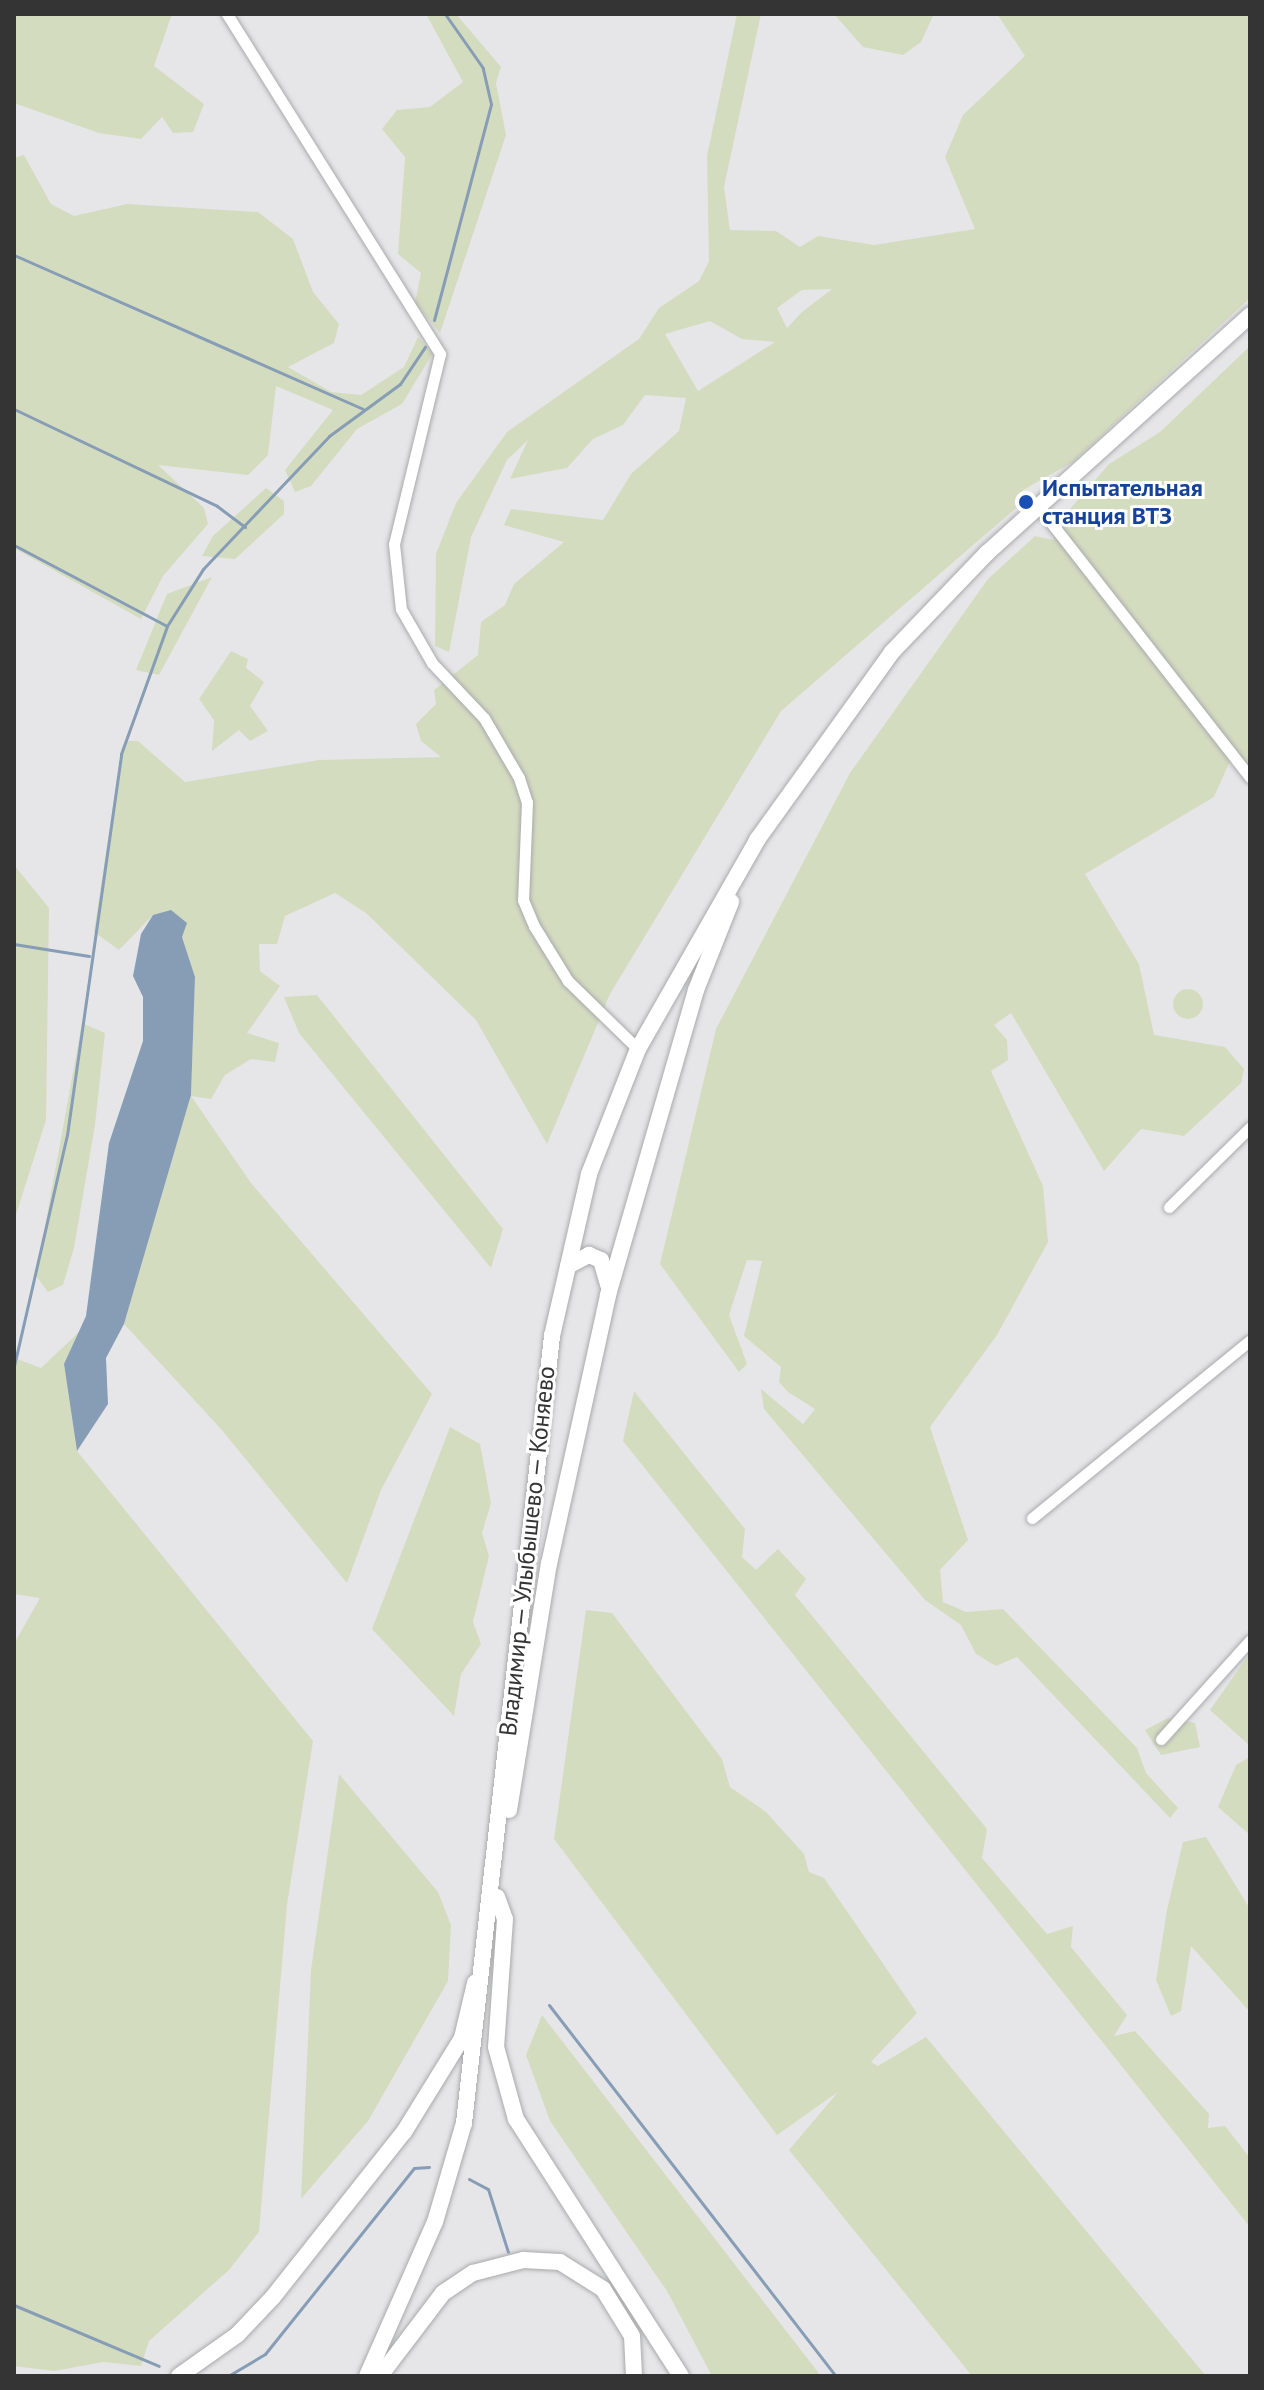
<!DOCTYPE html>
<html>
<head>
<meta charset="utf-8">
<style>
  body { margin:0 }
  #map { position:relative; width:1264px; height:2390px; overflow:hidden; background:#e6e6e8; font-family:"PT Sans",sans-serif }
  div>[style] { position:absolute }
  .green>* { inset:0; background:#d4dcc0 }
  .round { border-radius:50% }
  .water>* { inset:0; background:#869db5 }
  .stream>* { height:3px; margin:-1.5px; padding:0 1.5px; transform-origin:1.5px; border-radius:1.5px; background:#869db5 }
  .roads { filter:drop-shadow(0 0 2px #a9aaab) drop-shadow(0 0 2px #a9aaab) }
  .minor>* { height:11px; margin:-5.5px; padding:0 5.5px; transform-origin:5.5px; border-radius:5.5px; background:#fff }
  .secondary>* { height:16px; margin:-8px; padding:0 8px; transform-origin:8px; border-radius:8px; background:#fff }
  .dots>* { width:22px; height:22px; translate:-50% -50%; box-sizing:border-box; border:4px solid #fff; border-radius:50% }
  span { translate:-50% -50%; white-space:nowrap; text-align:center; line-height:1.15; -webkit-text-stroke:6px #fff; paint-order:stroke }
  .transit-label { font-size:24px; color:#164399; font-weight:700 }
  .left { translate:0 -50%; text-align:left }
  .street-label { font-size:24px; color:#343434 }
  .frame { position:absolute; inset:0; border:16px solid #343434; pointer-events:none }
</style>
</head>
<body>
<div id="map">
  <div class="green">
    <i style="clip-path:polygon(14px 14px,172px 14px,154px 66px,204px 104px,193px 132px,173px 133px,162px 117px,141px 139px,99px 133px,14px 103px)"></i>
    <i style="clip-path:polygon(426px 14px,456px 14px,501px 67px,496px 83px,506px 135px,440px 333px,415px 303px,421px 273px,398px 254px,405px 157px,382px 129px,397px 110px,430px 107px,463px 82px)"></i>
    <i style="clip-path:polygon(evenodd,737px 14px,761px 14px,724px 187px,730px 230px,776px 231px,800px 247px,818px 236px,874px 245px,975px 229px,945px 157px,963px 115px,1025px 56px,997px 14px,1250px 14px,1250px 298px,1073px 462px,1023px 490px,1016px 508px,781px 711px,610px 994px,547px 1144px,476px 1020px,366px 913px,335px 893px,285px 916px,277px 944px,259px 944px,260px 971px,280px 986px,247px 1033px,279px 1043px,275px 1062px,251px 1059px,225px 1075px,211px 1099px,191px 1096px,251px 1183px,432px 1394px,381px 1490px,347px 1583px,221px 1429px,124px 1324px,191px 1095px,195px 977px,182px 937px,153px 915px,119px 950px,94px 932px,121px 754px,126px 741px,138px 741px,185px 782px,319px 760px,441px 757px,421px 741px,416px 724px,436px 704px,434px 690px,478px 655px,481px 622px,505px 605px,514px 584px,564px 542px,504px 525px,511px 509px,603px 520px,631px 474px,679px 431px,686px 398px,645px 395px,623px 425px,593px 439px,567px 468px,510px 479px,528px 440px,507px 460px,471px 537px,449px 652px,435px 646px,436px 554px,456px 503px,507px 432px,639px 339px,659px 308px,699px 281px,709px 261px,707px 156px,737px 14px,832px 289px,802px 312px,787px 328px,777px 308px,802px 290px,832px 289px,737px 14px,710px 321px,742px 339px,775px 342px,698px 391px,665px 334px,710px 321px)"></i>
    <i style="clip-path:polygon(834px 14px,934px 14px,921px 42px,903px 55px,863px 47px)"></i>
    <i style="clip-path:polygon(24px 155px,51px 204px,74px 216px,127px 204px,258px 212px,293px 239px,313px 292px,339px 324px,334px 343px,288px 367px,331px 392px,361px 395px,404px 367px,418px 337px,433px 353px,402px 404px,357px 429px,311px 486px,295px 492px,285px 470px,333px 410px,276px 386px,268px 455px,248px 475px,158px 465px,204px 508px,208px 524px,163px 576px,141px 619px,14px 548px,14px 158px)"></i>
    <i style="clip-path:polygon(1250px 346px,1250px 763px,1230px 761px,1214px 797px,1085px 874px,1139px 964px,1154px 1035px,1225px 1047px,1244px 1069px,1241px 1083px,1184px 1136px,1141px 1129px,1104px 1171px,1011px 1013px,994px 1025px,1007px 1040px,1008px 1060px,991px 1071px,1043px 1186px,1048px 1242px,997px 1335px,930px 1427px,968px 1540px,940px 1570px,943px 1602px,966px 1612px,1003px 1609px,1137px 1748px,1146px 1773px,1178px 1808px,1170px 1818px,1017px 1657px,996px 1666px,976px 1654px,961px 1625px,925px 1600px,764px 1409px,761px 1389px,803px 1424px,815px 1409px,788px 1392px,779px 1382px,781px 1367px,744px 1336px,762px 1261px,747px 1260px,729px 1315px,747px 1364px,739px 1372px,660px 1264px,716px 1029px,850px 773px,988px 579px,1035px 536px,1053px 540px,1058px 523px,1109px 464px,1160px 432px)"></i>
    <i style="clip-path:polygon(266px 488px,284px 501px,284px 514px,235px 559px,202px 556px,213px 536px)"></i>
    <i style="clip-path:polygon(212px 577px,159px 675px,136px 670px,167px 594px)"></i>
    <i style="clip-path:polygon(231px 651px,248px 659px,246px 668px,264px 682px,250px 706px,268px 731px,250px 741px,239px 730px,212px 751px,214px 720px,199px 699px)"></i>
    <i style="clip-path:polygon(14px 865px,49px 908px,46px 1120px,14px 1221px)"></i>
    <i class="round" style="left:1173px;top:989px;width:30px;height:30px"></i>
    <i style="clip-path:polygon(317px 995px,503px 1229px,491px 1268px,299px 1033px,284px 997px)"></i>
    <i style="clip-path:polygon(82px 1023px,105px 1033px,95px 1125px,74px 1248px,63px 1285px,48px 1292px,36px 1276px)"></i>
    <i style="clip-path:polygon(79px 1332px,64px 1365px,77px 1451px,313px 1741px,287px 1905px,259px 2232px,229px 2270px,149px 2341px,141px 2366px,103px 2362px,54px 2371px,14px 2366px,14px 1644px,40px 1598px,14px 1594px,14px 1358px,41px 1368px)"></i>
    <i style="clip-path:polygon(634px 1391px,745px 1529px,742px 1557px,756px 1570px,778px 1549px,806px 1579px,795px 1595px,987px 1829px,982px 1858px,1047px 1934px,1073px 1926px,1071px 1947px,1127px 2015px,1114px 2036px,1135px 2031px,1209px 2114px,1208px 2128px,1225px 2126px,1250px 2158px,1250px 2227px,623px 1441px)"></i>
    <i style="clip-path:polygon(450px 1427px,480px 1444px,491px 1503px,482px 1533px,489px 1556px,473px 1622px,481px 1644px,461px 1674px,454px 1716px,372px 1629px)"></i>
    <i style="clip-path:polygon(586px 1610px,612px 1613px,722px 1759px,730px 1787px,766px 1812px,804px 1854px,809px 1872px,824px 1878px,917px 2013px,871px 2062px,878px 2066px,926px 2037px,1206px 2376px,972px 2376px,789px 2150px,838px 2092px,777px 2135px,554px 1839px)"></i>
    <i style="clip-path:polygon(1250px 1653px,1250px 1746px,1210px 1710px)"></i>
    <i style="clip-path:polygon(1168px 1718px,1195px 1723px,1200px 1747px,1161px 1755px,1145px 1730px)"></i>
    <i style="clip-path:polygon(1250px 1757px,1250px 1835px,1218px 1807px,1236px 1765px)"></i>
    <i style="clip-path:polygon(339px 1774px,438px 1892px,451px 1925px,448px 1981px,368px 2121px,301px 2199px,311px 1970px)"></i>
    <i style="clip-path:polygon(1206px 1837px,1250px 1909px,1250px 2012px,1191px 1946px,1181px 2011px,1171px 2016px,1156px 1980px,1167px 1910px,1183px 1842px)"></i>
    <i style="clip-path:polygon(542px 2015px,821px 2376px,712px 2376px,667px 2291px,550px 2121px,526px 2055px)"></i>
  </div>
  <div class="water">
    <i style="clip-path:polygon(171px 910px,187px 923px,182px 937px,195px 977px,191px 1095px,124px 1324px,106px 1358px,108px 1404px,77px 1451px,64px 1364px,86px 1316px,109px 1143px,143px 1041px,143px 997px,133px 976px,141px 934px,153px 915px)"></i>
  </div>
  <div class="stream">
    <i style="left:14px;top:255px;width:381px;rotate:23.8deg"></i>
    <i style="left:434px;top:320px;width:223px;rotate:-75.2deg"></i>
    <i style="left:491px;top:104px;width:37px;rotate:-103deg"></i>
    <i style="left:483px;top:68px;width:66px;rotate:-125.1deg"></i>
    <i style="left:14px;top:409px;width:225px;rotate:25.5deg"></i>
    <i style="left:217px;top:506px;width:35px;rotate:37deg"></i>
    <i style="left:14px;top:545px;width:173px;rotate:27.9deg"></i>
    <i style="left:14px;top:944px;width:76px;rotate:9.1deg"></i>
    <i style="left:14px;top:1366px;width:237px;rotate:-77.1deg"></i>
    <i style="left:67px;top:1135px;width:385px;rotate:-81.9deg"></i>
    <i style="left:121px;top:754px;width:136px;rotate:-70.2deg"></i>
    <i style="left:167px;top:626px;width:67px;rotate:-57.7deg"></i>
    <i style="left:203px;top:569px;width:183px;rotate:-46.5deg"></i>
    <i style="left:329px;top:436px;width:88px;rotate:-36.2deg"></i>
    <i style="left:400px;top:384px;width:45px;rotate:-56deg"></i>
    <i style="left:549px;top:2005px;width:469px;rotate:52.3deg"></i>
    <i style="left:469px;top:2179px;width:21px;rotate:28deg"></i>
    <i style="left:488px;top:2189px;width:66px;rotate:72.4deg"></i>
    <i style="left:14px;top:2305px;width:157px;rotate:22.8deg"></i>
    <i style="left:228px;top:2376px;width:43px;rotate:-30.7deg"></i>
    <i style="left:265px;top:2354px;width:238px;rotate:-51.3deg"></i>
    <i style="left:414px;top:2168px;width:15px;rotate:-4deg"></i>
  </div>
  <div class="roads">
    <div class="minor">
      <i style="left:227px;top:14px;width:401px;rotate:57.9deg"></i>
      <i style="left:440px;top:354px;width:195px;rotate:103.6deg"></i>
      <i style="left:394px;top:544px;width:65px;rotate:83.9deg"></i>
      <i style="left:401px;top:609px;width:62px;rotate:60.1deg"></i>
      <i style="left:432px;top:663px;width:76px;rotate:46.6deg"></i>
      <i style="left:484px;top:718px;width:69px;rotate:59.7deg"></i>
      <i style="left:519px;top:778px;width:25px;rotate:72deg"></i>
      <i style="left:527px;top:802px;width:98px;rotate:92.3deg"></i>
      <i style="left:523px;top:900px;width:28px;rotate:67deg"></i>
      <i style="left:534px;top:926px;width:65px;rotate:58.3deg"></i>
      <i style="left:568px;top:981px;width:98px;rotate:44.2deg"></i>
      <i style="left:1038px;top:506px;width:344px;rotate:52deg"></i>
      <i style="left:1169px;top:1207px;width:114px;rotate:-44.6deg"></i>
      <i style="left:1032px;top:1518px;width:281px;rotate:-39.2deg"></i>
      <i style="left:1161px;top:1739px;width:133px;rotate:-48deg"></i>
    </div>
    <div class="secondary">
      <i style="left:568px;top:1266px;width:24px;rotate:-28deg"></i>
      <i style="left:589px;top:1255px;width:13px;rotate:23deg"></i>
      <i style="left:601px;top:1260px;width:26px;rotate:74deg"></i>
      <i style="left:509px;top:1810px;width:249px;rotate:-80.8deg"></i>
      <i style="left:549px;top:1564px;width:275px;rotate:-77.6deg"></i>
      <i style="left:608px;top:1295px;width:317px;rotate:-73.9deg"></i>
      <i style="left:696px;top:990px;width:95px;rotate:-68.3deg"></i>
      <i style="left:497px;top:1897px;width:23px;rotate:70deg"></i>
      <i style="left:505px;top:1919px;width:128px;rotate:94deg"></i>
      <i style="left:496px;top:2047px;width:75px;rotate:74.5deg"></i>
      <i style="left:516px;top:2119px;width:305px;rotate:57.3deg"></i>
      <i style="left:179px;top:2376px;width:71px;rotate:-35.3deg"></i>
      <i style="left:237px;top:2335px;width:52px;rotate:-46.5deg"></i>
      <i style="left:273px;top:2297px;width:211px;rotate:-51.6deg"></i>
      <i style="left:404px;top:2132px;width:110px;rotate:-58.3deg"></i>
      <i style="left:462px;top:2038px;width:57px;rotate:-76.7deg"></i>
      <i style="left:367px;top:2376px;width:168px;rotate:-66.2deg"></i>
      <i style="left:435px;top:2222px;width:103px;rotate:-73.7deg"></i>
      <i style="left:464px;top:2123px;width:792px;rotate:-83.62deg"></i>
      <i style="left:552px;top:1336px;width:166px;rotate:-77.1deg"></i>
      <i style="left:589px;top:1174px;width:134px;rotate:-68.6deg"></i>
      <i style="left:638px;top:1049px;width:241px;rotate:-60.3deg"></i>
      <i style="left:757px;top:840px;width:231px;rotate:-54.3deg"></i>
      <i style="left:892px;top:652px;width:137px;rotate:-46.2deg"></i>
      <i style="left:987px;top:553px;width:355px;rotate:-42.1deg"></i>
      <i style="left:380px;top:2376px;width:104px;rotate:-52.8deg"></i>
      <i style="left:443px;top:2293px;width:36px;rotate:-34deg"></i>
      <i style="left:473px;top:2273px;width:52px;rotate:-14.6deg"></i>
      <i style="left:523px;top:2260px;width:37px;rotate:3deg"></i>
      <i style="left:560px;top:2262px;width:51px;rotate:32.1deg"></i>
      <i style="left:603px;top:2289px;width:55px;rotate:58.3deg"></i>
      <i style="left:632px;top:2336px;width:40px;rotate:87.1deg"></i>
    </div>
  </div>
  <div class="dots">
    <i style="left:1026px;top:502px;background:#1a4fb4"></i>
  </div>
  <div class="transit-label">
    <span class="left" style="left:1042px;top:502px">Испытательная<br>станция ВТЗ</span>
  </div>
  <div class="street-label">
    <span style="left:527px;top:1551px;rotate:-84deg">Владимир — Улыбышево — Коняево</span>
  </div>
  <div class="frame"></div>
</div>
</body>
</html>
